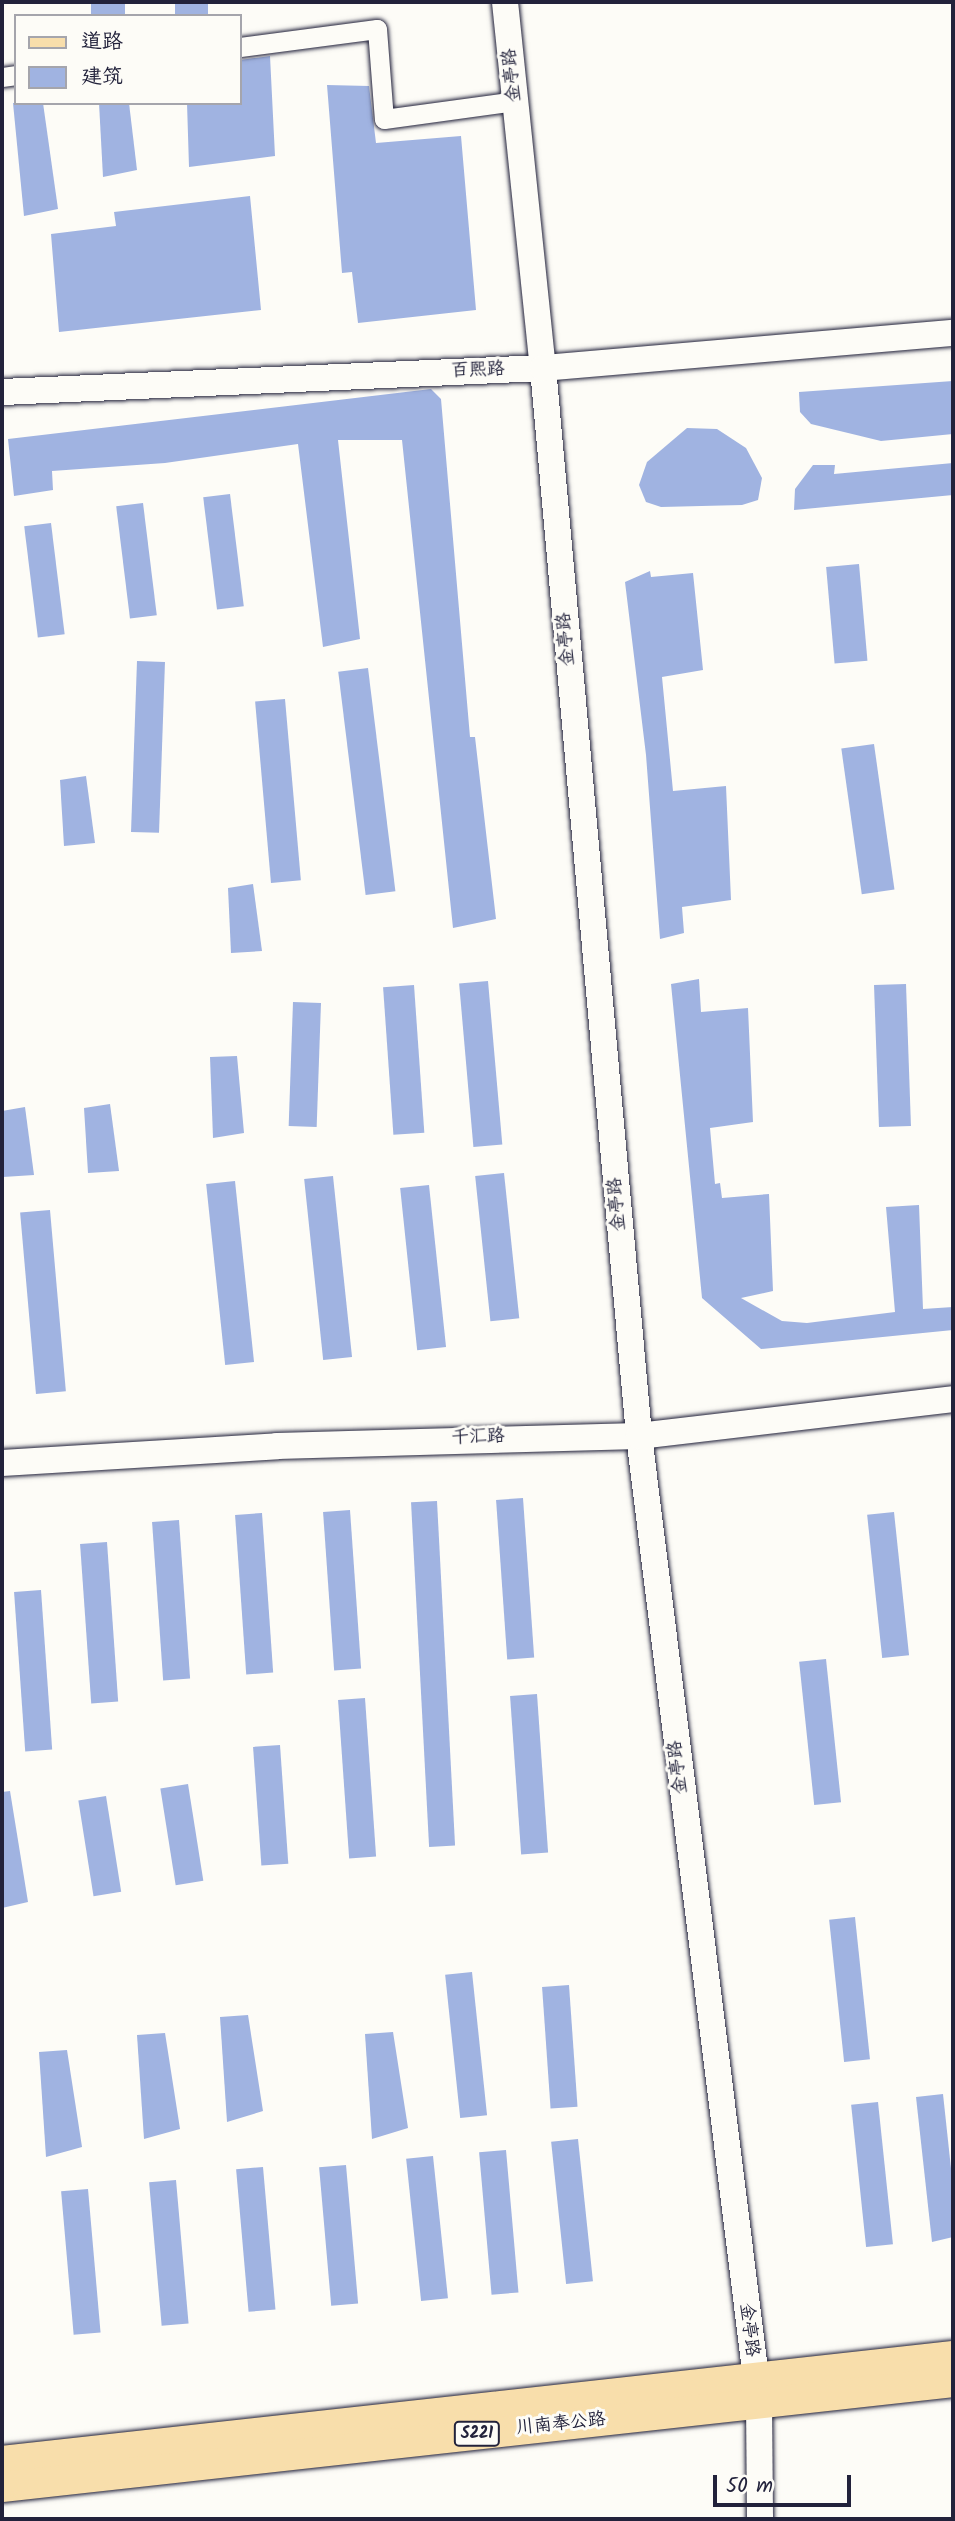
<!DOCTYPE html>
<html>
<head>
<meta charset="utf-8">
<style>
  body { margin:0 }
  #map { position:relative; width:955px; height:2521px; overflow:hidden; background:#fdfcf7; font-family:Kalam,"LXGW WenKai TC",sans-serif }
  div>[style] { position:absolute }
  .building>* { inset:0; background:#a0b3e1; transform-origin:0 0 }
  .roads { filter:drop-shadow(0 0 2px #22223b) drop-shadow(0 0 2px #22223b) }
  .street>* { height:19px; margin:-9.5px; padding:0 9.5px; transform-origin:9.5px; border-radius:9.5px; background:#fdfcf7 }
  .secondary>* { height:26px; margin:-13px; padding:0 13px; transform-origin:13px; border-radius:13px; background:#fdfcf7 }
  .primary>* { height:30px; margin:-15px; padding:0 15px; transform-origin:15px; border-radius:15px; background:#f8deab }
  span { translate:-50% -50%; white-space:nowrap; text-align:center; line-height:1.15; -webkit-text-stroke:6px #fdfcf7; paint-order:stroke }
  .shield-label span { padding:2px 5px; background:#fdfcf7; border:2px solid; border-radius:5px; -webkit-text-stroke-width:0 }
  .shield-label { font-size:16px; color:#22223b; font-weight:700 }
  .street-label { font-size:18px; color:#22223b }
  .frame { position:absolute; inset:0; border:4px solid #22223b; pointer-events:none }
  .legend { position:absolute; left:14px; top:14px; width:228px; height:91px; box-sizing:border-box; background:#fdfcf7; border:2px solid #a5a5ac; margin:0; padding:9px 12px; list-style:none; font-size:21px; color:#22223b }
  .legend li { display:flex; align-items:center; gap:14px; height:35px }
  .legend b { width:35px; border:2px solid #a5a5ac }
  .scale { position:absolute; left:713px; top:2475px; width:138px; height:32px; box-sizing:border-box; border:4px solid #22223b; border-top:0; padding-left:9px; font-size:21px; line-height:24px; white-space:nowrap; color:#22223b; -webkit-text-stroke:5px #fdfcf7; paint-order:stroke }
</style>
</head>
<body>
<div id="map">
  <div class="building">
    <i style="left:91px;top:2px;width:34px;height:14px"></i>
    <i style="left:175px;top:2px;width:33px;height:14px"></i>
    <i style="clip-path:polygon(270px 56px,275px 156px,189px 167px,187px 103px,240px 103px,240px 60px)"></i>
    <i style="clip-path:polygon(327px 85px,369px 86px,376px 143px,461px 136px,476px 310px,358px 323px,352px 272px,342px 273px)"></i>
    <i style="clip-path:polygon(13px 103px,43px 103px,58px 209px,24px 216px)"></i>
    <i style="clip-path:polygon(99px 103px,129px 103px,137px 170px,103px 177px)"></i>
    <i style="clip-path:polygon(250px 196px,261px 310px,59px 332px,51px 234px,116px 226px,114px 212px)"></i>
    <i style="clip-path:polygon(953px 381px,953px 434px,881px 441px,811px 424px,800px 412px,799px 392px)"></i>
    <i style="clip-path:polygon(431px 389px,441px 399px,470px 737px,475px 737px,496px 919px,453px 928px,402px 440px,338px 440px,360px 639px,323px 647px,298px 444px,165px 463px,52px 471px,53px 490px,14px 496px,8px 439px)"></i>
    <i style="clip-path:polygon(687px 428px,717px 429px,746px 448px,762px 478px,758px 500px,742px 505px,661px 507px,646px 502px,639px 485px,647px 462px)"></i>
    <i style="clip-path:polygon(953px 463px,953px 495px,794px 510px,795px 489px,813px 465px,835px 465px,834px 474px)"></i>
    <i style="left:230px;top:494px;width:113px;height:27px;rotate:83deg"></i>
    <i style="left:143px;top:503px;width:113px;height:27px;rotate:83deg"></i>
    <i style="left:51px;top:523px;width:112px;height:27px;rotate:83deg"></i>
    <i style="left:859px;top:564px;width:97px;height:33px;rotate:85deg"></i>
    <i style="clip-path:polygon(650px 571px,651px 577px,693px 573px,703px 670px,662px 677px,673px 791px,726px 786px,731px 900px,682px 907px,684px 933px,660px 939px,646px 755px,625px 582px)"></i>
    <i style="left:137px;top:661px;width:28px;height:171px;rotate:2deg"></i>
    <i style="left:368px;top:668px;width:225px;height:30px;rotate:83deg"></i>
    <i style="left:285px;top:699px;width:182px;height:30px;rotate:85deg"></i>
    <i style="left:874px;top:744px;width:147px;height:33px;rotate:82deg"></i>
    <i style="clip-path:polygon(86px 776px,95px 843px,64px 846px,60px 780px)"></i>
    <i style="clip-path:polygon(253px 884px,262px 951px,231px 953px,228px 888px)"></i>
    <i style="clip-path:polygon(699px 979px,701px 1012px,748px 1008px,753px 1122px,710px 1128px,715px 1184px,720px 1183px,722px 1198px,769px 1194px,773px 1291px,741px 1298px,782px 1321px,807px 1323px,895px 1312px,886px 1207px,919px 1205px,923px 1309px,953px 1307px,953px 1330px,761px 1349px,702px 1298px,671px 984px)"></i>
    <i style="left:488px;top:981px;width:164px;height:29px;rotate:85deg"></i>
    <i style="left:906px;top:984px;width:142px;height:32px;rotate:88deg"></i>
    <i style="left:414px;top:985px;width:148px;height:31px;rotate:86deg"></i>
    <i style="left:293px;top:1002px;width:28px;height:124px;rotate:2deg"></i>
    <i style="clip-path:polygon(237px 1056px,244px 1133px,213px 1138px,210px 1057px)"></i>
    <i style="clip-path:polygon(110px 1104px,119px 1171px,88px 1173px,84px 1108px)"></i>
    <i style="clip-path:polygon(25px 1107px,34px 1175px,3px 1177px,2px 1111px)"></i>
    <i style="left:504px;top:1173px;width:146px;height:29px;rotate:84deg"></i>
    <i style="left:333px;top:1176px;width:182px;height:29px;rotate:84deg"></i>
    <i style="left:235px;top:1181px;width:182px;height:29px;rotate:84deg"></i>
    <i style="left:429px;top:1185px;width:163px;height:29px;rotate:84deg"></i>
    <i style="left:50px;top:1210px;width:182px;height:30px;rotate:85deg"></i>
    <i style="left:523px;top:1498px;width:160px;height:27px;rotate:86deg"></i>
    <i style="left:437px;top:1501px;width:345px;height:26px;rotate:87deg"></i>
    <i style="left:350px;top:1510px;width:159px;height:27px;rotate:86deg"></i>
    <i style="left:894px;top:1512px;width:144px;height:27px;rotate:84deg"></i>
    <i style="left:262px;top:1513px;width:160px;height:27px;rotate:86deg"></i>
    <i style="left:179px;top:1520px;width:159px;height:27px;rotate:86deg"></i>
    <i style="left:107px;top:1542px;width:160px;height:27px;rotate:86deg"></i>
    <i style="left:41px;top:1590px;width:160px;height:27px;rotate:86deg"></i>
    <i style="left:826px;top:1659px;width:144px;height:27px;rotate:84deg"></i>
    <i style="left:537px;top:1694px;width:159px;height:27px;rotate:86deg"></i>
    <i style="left:365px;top:1698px;width:159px;height:27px;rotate:86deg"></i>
    <i style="left:280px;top:1745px;width:119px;height:27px;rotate:86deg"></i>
    <i style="left:188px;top:1784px;width:98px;height:28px;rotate:81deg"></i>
    <i style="clip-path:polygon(10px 1791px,28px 1902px,2px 1908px,2px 1792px)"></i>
    <i style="left:106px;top:1796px;width:97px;height:28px;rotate:81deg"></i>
    <i style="left:855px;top:1917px;width:143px;height:26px;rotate:84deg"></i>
    <i style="left:472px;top:1972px;width:144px;height:27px;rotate:84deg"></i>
    <i style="left:569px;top:1985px;width:122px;height:27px;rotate:86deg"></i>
    <i style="clip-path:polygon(248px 2015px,263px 2111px,227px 2122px,220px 2017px)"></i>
    <i style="clip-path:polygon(393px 2032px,408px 2128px,372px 2139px,365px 2034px)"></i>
    <i style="clip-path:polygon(165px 2033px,180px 2129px,144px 2139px,137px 2035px)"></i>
    <i style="clip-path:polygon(67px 2050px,82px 2147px,46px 2157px,39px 2052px)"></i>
    <i style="clip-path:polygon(943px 2094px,953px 2187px,953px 2237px,932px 2242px,916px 2097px)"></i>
    <i style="left:878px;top:2102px;width:143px;height:27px;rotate:84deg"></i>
    <i style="left:578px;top:2139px;width:143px;height:27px;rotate:84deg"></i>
    <i style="left:506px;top:2150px;width:143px;height:27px;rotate:85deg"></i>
    <i style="left:433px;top:2156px;width:143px;height:27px;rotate:84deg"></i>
    <i style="left:346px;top:2165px;width:139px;height:27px;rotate:85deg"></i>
    <i style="left:263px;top:2167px;width:143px;height:27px;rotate:85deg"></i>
    <i style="left:176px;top:2180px;width:144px;height:27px;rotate:85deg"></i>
    <i style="left:88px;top:2189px;width:144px;height:27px;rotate:85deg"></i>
  </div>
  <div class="roads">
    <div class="street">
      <i style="left:240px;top:47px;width:138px;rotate:-7.5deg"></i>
      <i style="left:377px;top:29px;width:90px;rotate:85.6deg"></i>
      <i style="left:384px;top:119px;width:132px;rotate:-7.8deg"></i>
      <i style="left:2px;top:77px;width:14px;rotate:-8deg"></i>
    </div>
    <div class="secondary">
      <i style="left:505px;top:2px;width:368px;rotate:84.1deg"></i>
      <i style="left:543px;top:368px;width:1072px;rotate:84.86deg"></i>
      <i style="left:639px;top:1436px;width:973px;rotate:82.92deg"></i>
      <i style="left:759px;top:2402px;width:117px;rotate:89.5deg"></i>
      <i style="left:2px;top:392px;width:542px;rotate:-2.54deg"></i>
      <i style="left:543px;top:368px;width:411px;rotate:-4.9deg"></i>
      <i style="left:2px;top:1463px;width:276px;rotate:-3.5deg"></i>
      <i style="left:277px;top:1446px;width:362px;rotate:-1.6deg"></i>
      <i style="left:639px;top:1436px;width:316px;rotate:-6.7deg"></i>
    </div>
    <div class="primary">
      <i style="left:2px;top:2461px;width:957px;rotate:-6.3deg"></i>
      <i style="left:2px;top:2487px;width:957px;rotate:-6.3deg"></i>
    </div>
  </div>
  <div class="shield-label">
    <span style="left:477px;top:2434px">S221</span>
  </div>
  <div class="street-label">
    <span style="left:513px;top:75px;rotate:-96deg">金亭路</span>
    <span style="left:478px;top:371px;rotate:-2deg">百熙路</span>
    <span style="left:567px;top:639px;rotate:-95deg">金亭路</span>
    <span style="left:618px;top:1204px;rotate:-95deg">金亭路</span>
    <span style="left:478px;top:1438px;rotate:-2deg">千汇路</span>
    <span style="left:679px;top:1767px;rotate:-97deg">金亭路</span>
    <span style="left:748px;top:2330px;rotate:83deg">金亭路</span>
    <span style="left:561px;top:2425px;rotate:-6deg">川南奉公路</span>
  </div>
  <div class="frame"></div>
  <ul class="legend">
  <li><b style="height:9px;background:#f8deab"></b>道路</li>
  <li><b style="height:19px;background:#a0b3e1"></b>建筑</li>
  </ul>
  <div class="scale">50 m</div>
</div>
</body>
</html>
